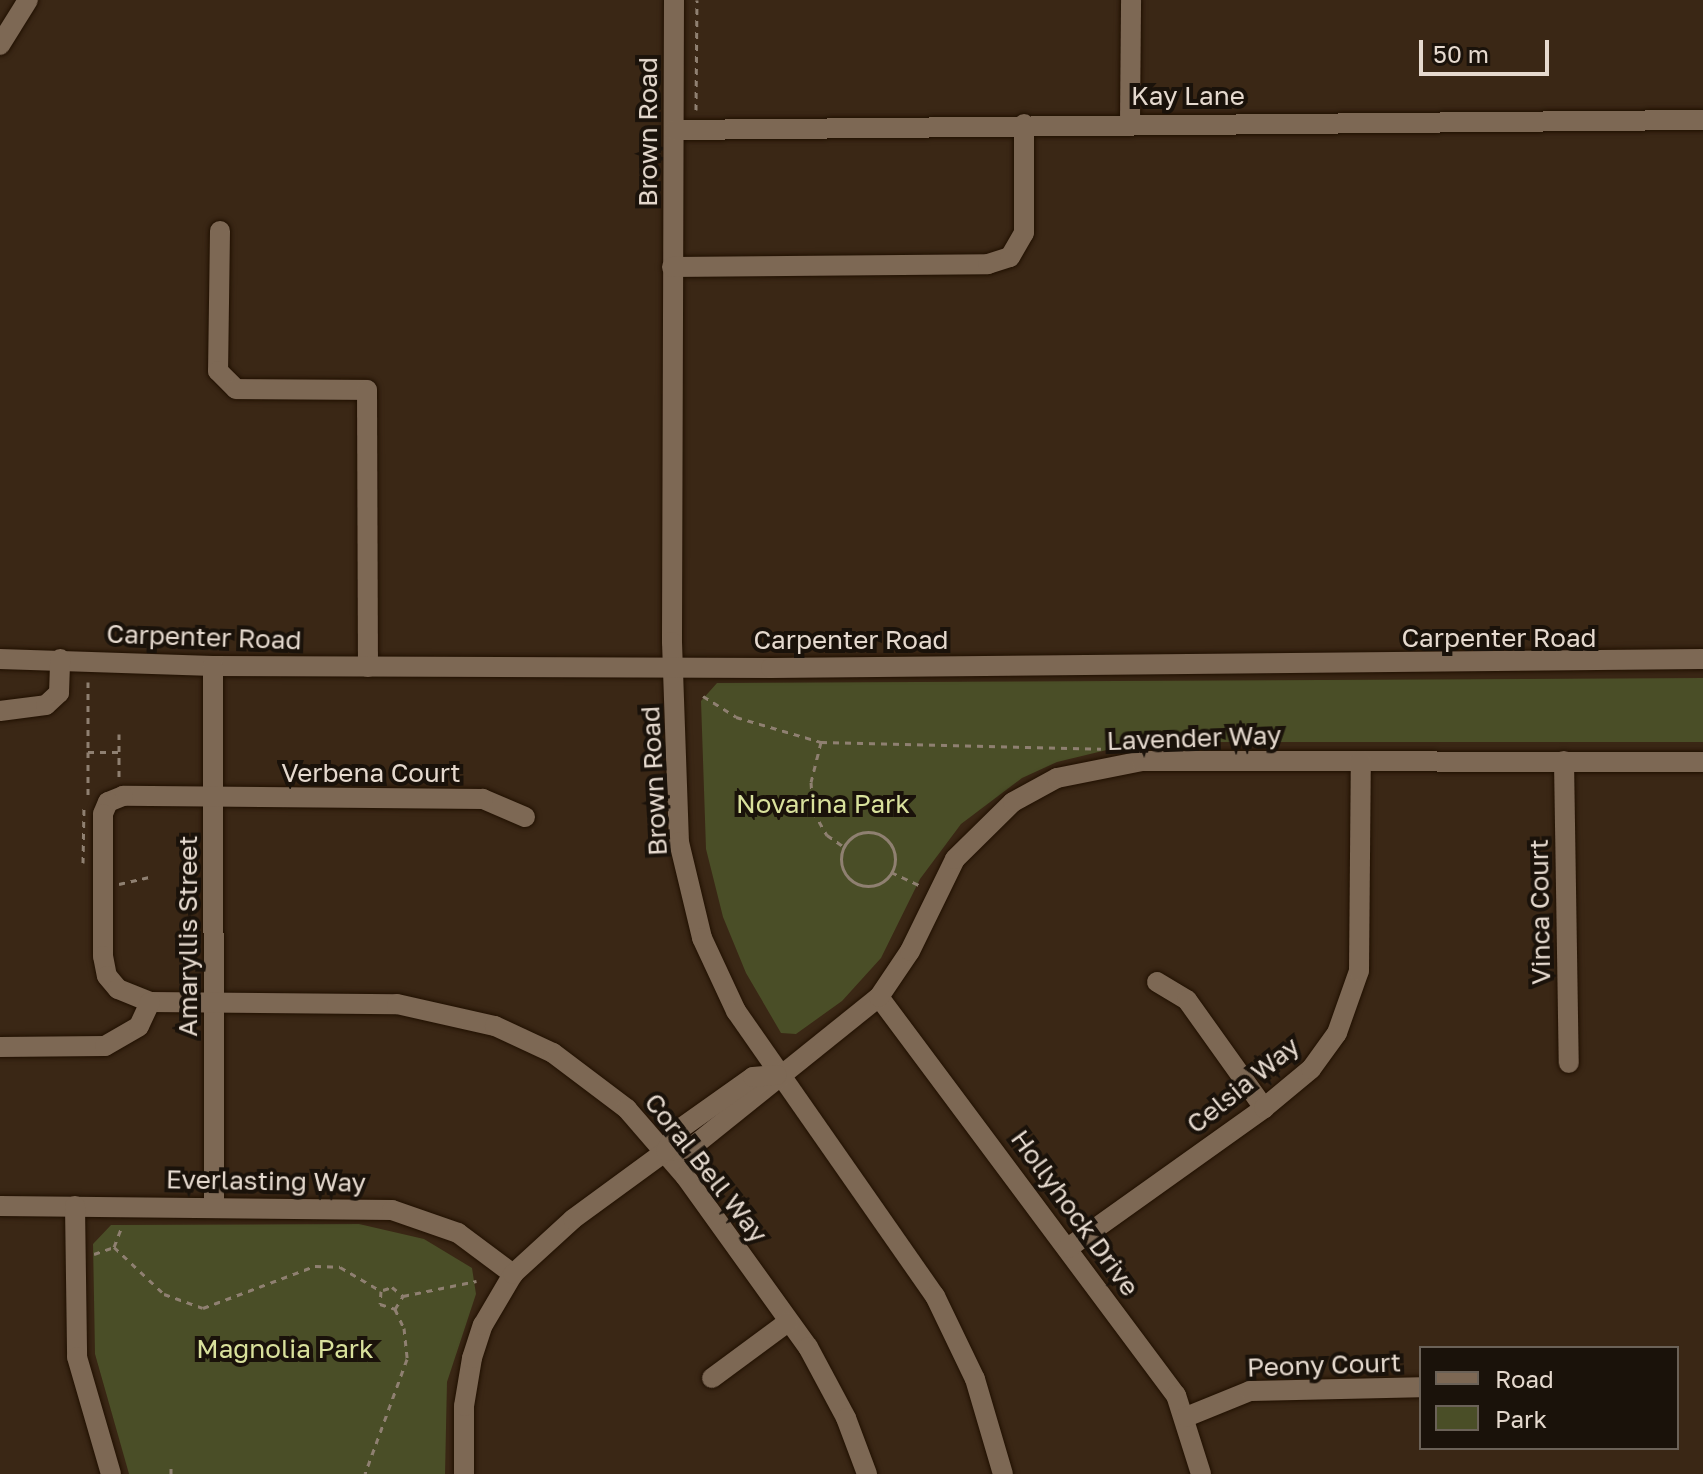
<!DOCTYPE html>
<html>
<head>
<meta charset="utf-8">
<style>
  body { margin:0 }
  #map { position:relative; width:1703px; height:1474px; overflow:hidden; background:#3a2715; font-family:"Golos Text",sans-serif }
  div>[style] { position:absolute }
  .green>* { inset:0; background:#4a4e27 }
  .path>* { height:3px; margin-top:-1.5px; transform-origin:0; background:repeating-linear-gradient(90deg,#8f8071 0 6px,transparent 0 12px) }
  .path>.ring { margin:-1.5px; padding:0; box-sizing:content-box; background:none; border:3px solid #8f8071; border-radius:50% }
  .roads { filter:drop-shadow(0 0 2px #201001) drop-shadow(0 0 2px #201001) }
  .minor>* { height:20px; margin:-10px; padding:0 10px; transform-origin:10px; border-radius:10px; background:#7d6854 }
  span { translate:-50% -50%; white-space:nowrap; text-align:center; line-height:1.15; -webkit-text-stroke:8px #1a120a; paint-order:stroke }
  .street-label { font-size:26px; color:#e5d9ce }
  .park-label { font-size:26px; color:#d9e19c }
  .legend { position:absolute; left:1419px; top:1346px; width:260px; height:104px; box-sizing:border-box; background:#1a120a; border:2px solid #6b6258; margin:0; padding:10px 14px; list-style:none; font-size:24px; color:#e5d9ce }
  .legend li { display:flex; align-items:center; gap:16px; height:40px }
  .legend b { width:40px; border:2px solid #6b6258 }
  .scale { position:absolute; left:1419px; top:40px; width:130px; height:36px; box-sizing:border-box; border:4px solid #e5d9ce; border-top:0; padding-left:10px; font-size:24px; line-height:28px; white-space:nowrap; color:#e5d9ce; -webkit-text-stroke:6px #1a120a; paint-order:stroke }
</style>
</head>
<body>
<div id="map">
  <div class="green">
    <i style="clip-path:polygon(1703px 678px,1703px 742px,1140px 742px,1057px 762px,1022px 778px,961px 824px,920px 879px,881px 958px,842px 1001px,796px 1034px,781px 1033px,746px 973px,723px 917px,706px 849px,701px 701px,717px 683px)"></i>
    <i style="clip-path:polygon(359px 1224px,424px 1239px,472px 1268px,476px 1294px,447px 1382px,445px 1474px,129px 1474px,95px 1354px,93px 1244px,111px 1225px)"></i>
  </div>
  <div class="path">
    <i style="left:696px;top:110px;width:110px;rotate:-89.5deg"></i>
    <i style="left:88px;top:682px;width:70px;rotate:90deg"></i>
    <i style="left:88px;top:752px;width:31px"></i>
    <i style="left:703px;top:696px;width:39px;rotate:32deg"></i>
    <i style="left:736px;top:717px;width:89px;rotate:16.4deg"></i>
    <i style="left:821px;top:742px;width:280px;rotate:1.4deg"></i>
    <i style="left:119px;top:734px;width:45px;rotate:90deg"></i>
    <i style="left:821px;top:742px;width:41px;rotate:104deg"></i>
    <i style="left:811px;top:782px;width:29px;rotate:86deg"></i>
    <i style="left:813px;top:811px;width:28px;rotate:60deg"></i>
    <i style="left:827px;top:835px;width:21px;rotate:35deg"></i>
    <i style="left:88px;top:752px;width:45px;rotate:90deg"></i>
    <i class="ring" style="left:841px;top:832px;width:51px;height:51px"></i>
    <i style="left:83px;top:863px;width:56px;rotate:-89deg"></i>
    <i style="left:891px;top:872px;width:31px;rotate:25deg"></i>
    <i style="left:119px;top:884px;width:31px;rotate:-13deg"></i>
    <i style="left:114px;top:1247px;width:69px;rotate:43.2deg"></i>
    <i style="left:164px;top:1294px;width:41px;rotate:19.7deg"></i>
    <i style="left:203px;top:1308px;width:120px;rotate:-20.6deg"></i>
    <i style="left:315px;top:1266px;width:25px;rotate:2deg"></i>
    <i style="left:340px;top:1267px;width:48px;rotate:30.3deg"></i>
    <i style="left:381px;top:1291px;width:13px;rotate:94deg"></i>
    <i style="left:380px;top:1304px;width:16px;rotate:18deg"></i>
    <i style="left:395px;top:1309px;width:21px;rotate:65deg"></i>
    <i style="left:404px;top:1328px;width:31px;rotate:84deg"></i>
    <i style="left:407px;top:1359px;width:122px;rotate:110.1deg"></i>
    <i style="left:94px;top:1254px;width:21px;rotate:-19deg"></i>
    <i style="left:114px;top:1247px;width:22px;rotate:-69deg"></i>
    <i style="left:383px;top:1290px;width:9px;rotate:-18deg"></i>
    <i style="left:392px;top:1287px;width:14px;rotate:39deg"></i>
    <i style="left:403px;top:1296px;width:75px;rotate:-11.6deg"></i>
    <i style="left:395px;top:1309px;width:15px;rotate:-58deg"></i>
    <i style="left:171px;top:1474px;width:6px;rotate:-90deg"></i>
  </div>
  <div class="roads">
    <div class="minor">
      <i style="left:674px;top:0;width:642px;rotate:90.18deg"></i>
      <i style="left:672px;top:642px;width:200px;rotate:88deg"></i>
      <i style="left:679px;top:842px;width:99px;rotate:76.5deg"></i>
      <i style="left:702px;top:938px;width:81px;rotate:65deg"></i>
      <i style="left:736px;top:1011px;width:348px;rotate:55.1deg"></i>
      <i style="left:935px;top:1296px;width:92px;rotate:64.3deg"></i>
      <i style="left:975px;top:1379px;width:99px;rotate:73.6deg"></i>
      <i style="left:0;top:45px;width:53px;rotate:-58.1deg"></i>
      <i style="left:1130px;top:122px;width:122px;rotate:-89.5deg"></i>
      <i style="left:674px;top:130px;width:1029px;rotate:-0.56deg"></i>
      <i style="left:220px;top:231px;width:140px;rotate:90.8deg"></i>
      <i style="left:218px;top:371px;width:25px;rotate:45deg"></i>
      <i style="left:236px;top:389px;width:131px;rotate:0.4deg"></i>
      <i style="left:367px;top:390px;width:277px;rotate:89.8deg"></i>
      <i style="left:672px;top:267px;width:316px;rotate:-0.5deg"></i>
      <i style="left:988px;top:264px;width:23px;rotate:-18deg"></i>
      <i style="left:1010px;top:257px;width:28px;rotate:-60deg"></i>
      <i style="left:1024px;top:233px;width:109px;rotate:-90deg"></i>
      <i style="left:0;top:659px;width:213px;rotate:1.9deg"></i>
      <i style="left:213px;top:666px;width:558px;rotate:0.21deg"></i>
      <i style="left:771px;top:668px;width:932px;rotate:-0.55deg"></i>
      <i style="left:213px;top:666px;width:540px;rotate:89.89deg"></i>
      <i style="left:0;top:711px;width:46px;rotate:-7.4deg"></i>
      <i style="left:46px;top:705px;width:18px;rotate:-43deg"></i>
      <i style="left:59px;top:693px;width:34px;rotate:-88deg"></i>
      <i style="left:1564px;top:761px;width:302px;rotate:89.1deg"></i>
      <i style="left:525px;top:817px;width:46px;rotate:-156.8deg"></i>
      <i style="left:483px;top:799px;width:360px;rotate:-179.5deg"></i>
      <i style="left:123px;top:796px;width:16px;rotate:158deg"></i>
      <i style="left:108px;top:802px;width:13px;rotate:113deg"></i>
      <i style="left:103px;top:814px;width:142px;rotate:90deg"></i>
      <i style="left:103px;top:956px;width:20px;rotate:79deg"></i>
      <i style="left:107px;top:976px;width:17px;rotate:50deg"></i>
      <i style="left:118px;top:989px;width:35px;rotate:22deg"></i>
      <i style="left:150px;top:1002px;width:247px;rotate:0.5deg"></i>
      <i style="left:397px;top:1004px;width:100px;rotate:12.7deg"></i>
      <i style="left:495px;top:1026px;width:64px;rotate:25deg"></i>
      <i style="left:553px;top:1053px;width:93px;rotate:37.1deg"></i>
      <i style="left:627px;top:1109px;width:89px;rotate:49.1deg"></i>
      <i style="left:685px;top:1176px;width:211px;rotate:54.3deg"></i>
      <i style="left:808px;top:1347px;width:81px;rotate:61.8deg"></i>
      <i style="left:846px;top:1418px;width:60px;rotate:69.4deg"></i>
      <i style="left:1157px;top:982px;width:35px;rotate:31deg"></i>
      <i style="left:1187px;top:1000px;width:133px;rotate:54.5deg"></i>
      <i style="left:879px;top:997px;width:497px;rotate:53.3deg"></i>
      <i style="left:1176px;top:1395px;width:83px;rotate:72.4deg"></i>
      <i style="left:0;top:1047px;width:105px;rotate:-0.5deg"></i>
      <i style="left:105px;top:1046px;width:39px;rotate:-30deg"></i>
      <i style="left:139px;top:1026px;width:26px;rotate:-65deg"></i>
      <i style="left:666px;top:1151px;width:25px;rotate:-7deg"></i>
      <i style="left:691px;top:1148px;width:241px;rotate:-38.8deg"></i>
      <i style="left:879px;top:997px;width:55px;rotate:-56deg"></i>
      <i style="left:910px;top:951px;width:102px;rotate:-63.9deg"></i>
      <i style="left:955px;top:859px;width:81px;rotate:-44.5deg"></i>
      <i style="left:1013px;top:802px;width:50px;rotate:-28.6deg"></i>
      <i style="left:1057px;top:778px;width:87px;rotate:-11.3deg"></i>
      <i style="left:1142px;top:761px;width:561px;rotate:0.1deg"></i>
      <i style="left:0;top:1206px;width:392px;rotate:0.6deg"></i>
      <i style="left:392px;top:1210px;width:70px;rotate:19.2deg"></i>
      <i style="left:458px;top:1233px;width:69px;rotate:36.7deg"></i>
      <i style="left:75px;top:1206px;width:151px;rotate:89.2deg"></i>
      <i style="left:77px;top:1357px;width:122px;rotate:73.8deg"></i>
      <i style="left:1068px;top:1248px;width:241px;rotate:-35.5deg"></i>
      <i style="left:1264px;top:1108px;width:61px;rotate:-39.7deg"></i>
      <i style="left:1311px;top:1069px;width:44px;rotate:-54.2deg"></i>
      <i style="left:1337px;top:1033px;width:66px;rotate:-70.5deg"></i>
      <i style="left:1359px;top:971px;width:210px;rotate:-89.5deg"></i>
      <i style="left:712px;top:1378px;width:94px;rotate:-36.4deg"></i>
      <i style="left:1186px;top:1417px;width:69px;rotate:-22.1deg"></i>
      <i style="left:1250px;top:1391px;width:171px;rotate:-1.3deg"></i>
      <i style="left:464px;top:1474px;width:68px;rotate:-90deg"></i>
      <i style="left:464px;top:1406px;width:49px;rotate:-80.5deg"></i>
      <i style="left:472px;top:1358px;width:35px;rotate:-72deg"></i>
      <i style="left:483px;top:1325px;width:59px;rotate:-59.5deg"></i>
      <i style="left:513px;top:1274px;width:81px;rotate:-42.5deg"></i>
      <i style="left:573px;top:1219px;width:115px;rotate:-36.2deg"></i>
      <i style="left:666px;top:1151px;width:23px;rotate:-61deg"></i>
      <i style="left:677px;top:1131px;width:93px;rotate:-35.4deg"></i>
      <i style="left:753px;top:1077px;width:24px;rotate:-5deg"></i>
    </div>
  </div>
  <div class="street-label">
    <span style="left:1188px;top:96px">Kay Lane</span>
    <span style="left:648px;top:132px;rotate:-90deg">Brown Road</span>
    <span style="left:204px;top:637px;rotate:2deg">Carpenter Road</span>
    <span style="left:1499px;top:638px">Carpenter Road</span>
    <span style="left:851px;top:640px">Carpenter Road</span>
    <span style="left:1194px;top:738px;rotate:-2deg">Lavender Way</span>
    <span style="left:371px;top:773px">Verbena Court</span>
    <span style="left:654px;top:781px;rotate:-93deg">Brown Road</span>
    <span style="left:1540px;top:912px;rotate:-91deg">Vinca Court</span>
    <span style="left:188px;top:936px;rotate:-90deg">Amaryllis Street</span>
    <span style="left:1243px;top:1085px;rotate:-39deg">Celsia Way</span>
    <span style="left:706px;top:1168px;rotate:52deg">Coral Bell Way</span>
    <span style="left:266px;top:1181px;rotate:1deg">Everlasting Way</span>
    <span style="left:1075px;top:1213px;rotate:54deg">Hollyhock Drive</span>
    <span style="left:1324px;top:1365px;rotate:-2deg">Peony Court</span>
  </div>
  <div class="park-label">
    <span style="left:823px;top:804px">Novarina Park</span>
    <span style="left:285px;top:1349px">Magnolia Park</span>
  </div>
  <ul class="legend">
  <li><b style="height:10px;background:#7d6854"></b>Road</li>
  <li><b style="height:22px;background:#4a4e27"></b>Park</li>
  </ul>
  <div class="scale">50 m</div>
</div>
</body>
</html>
